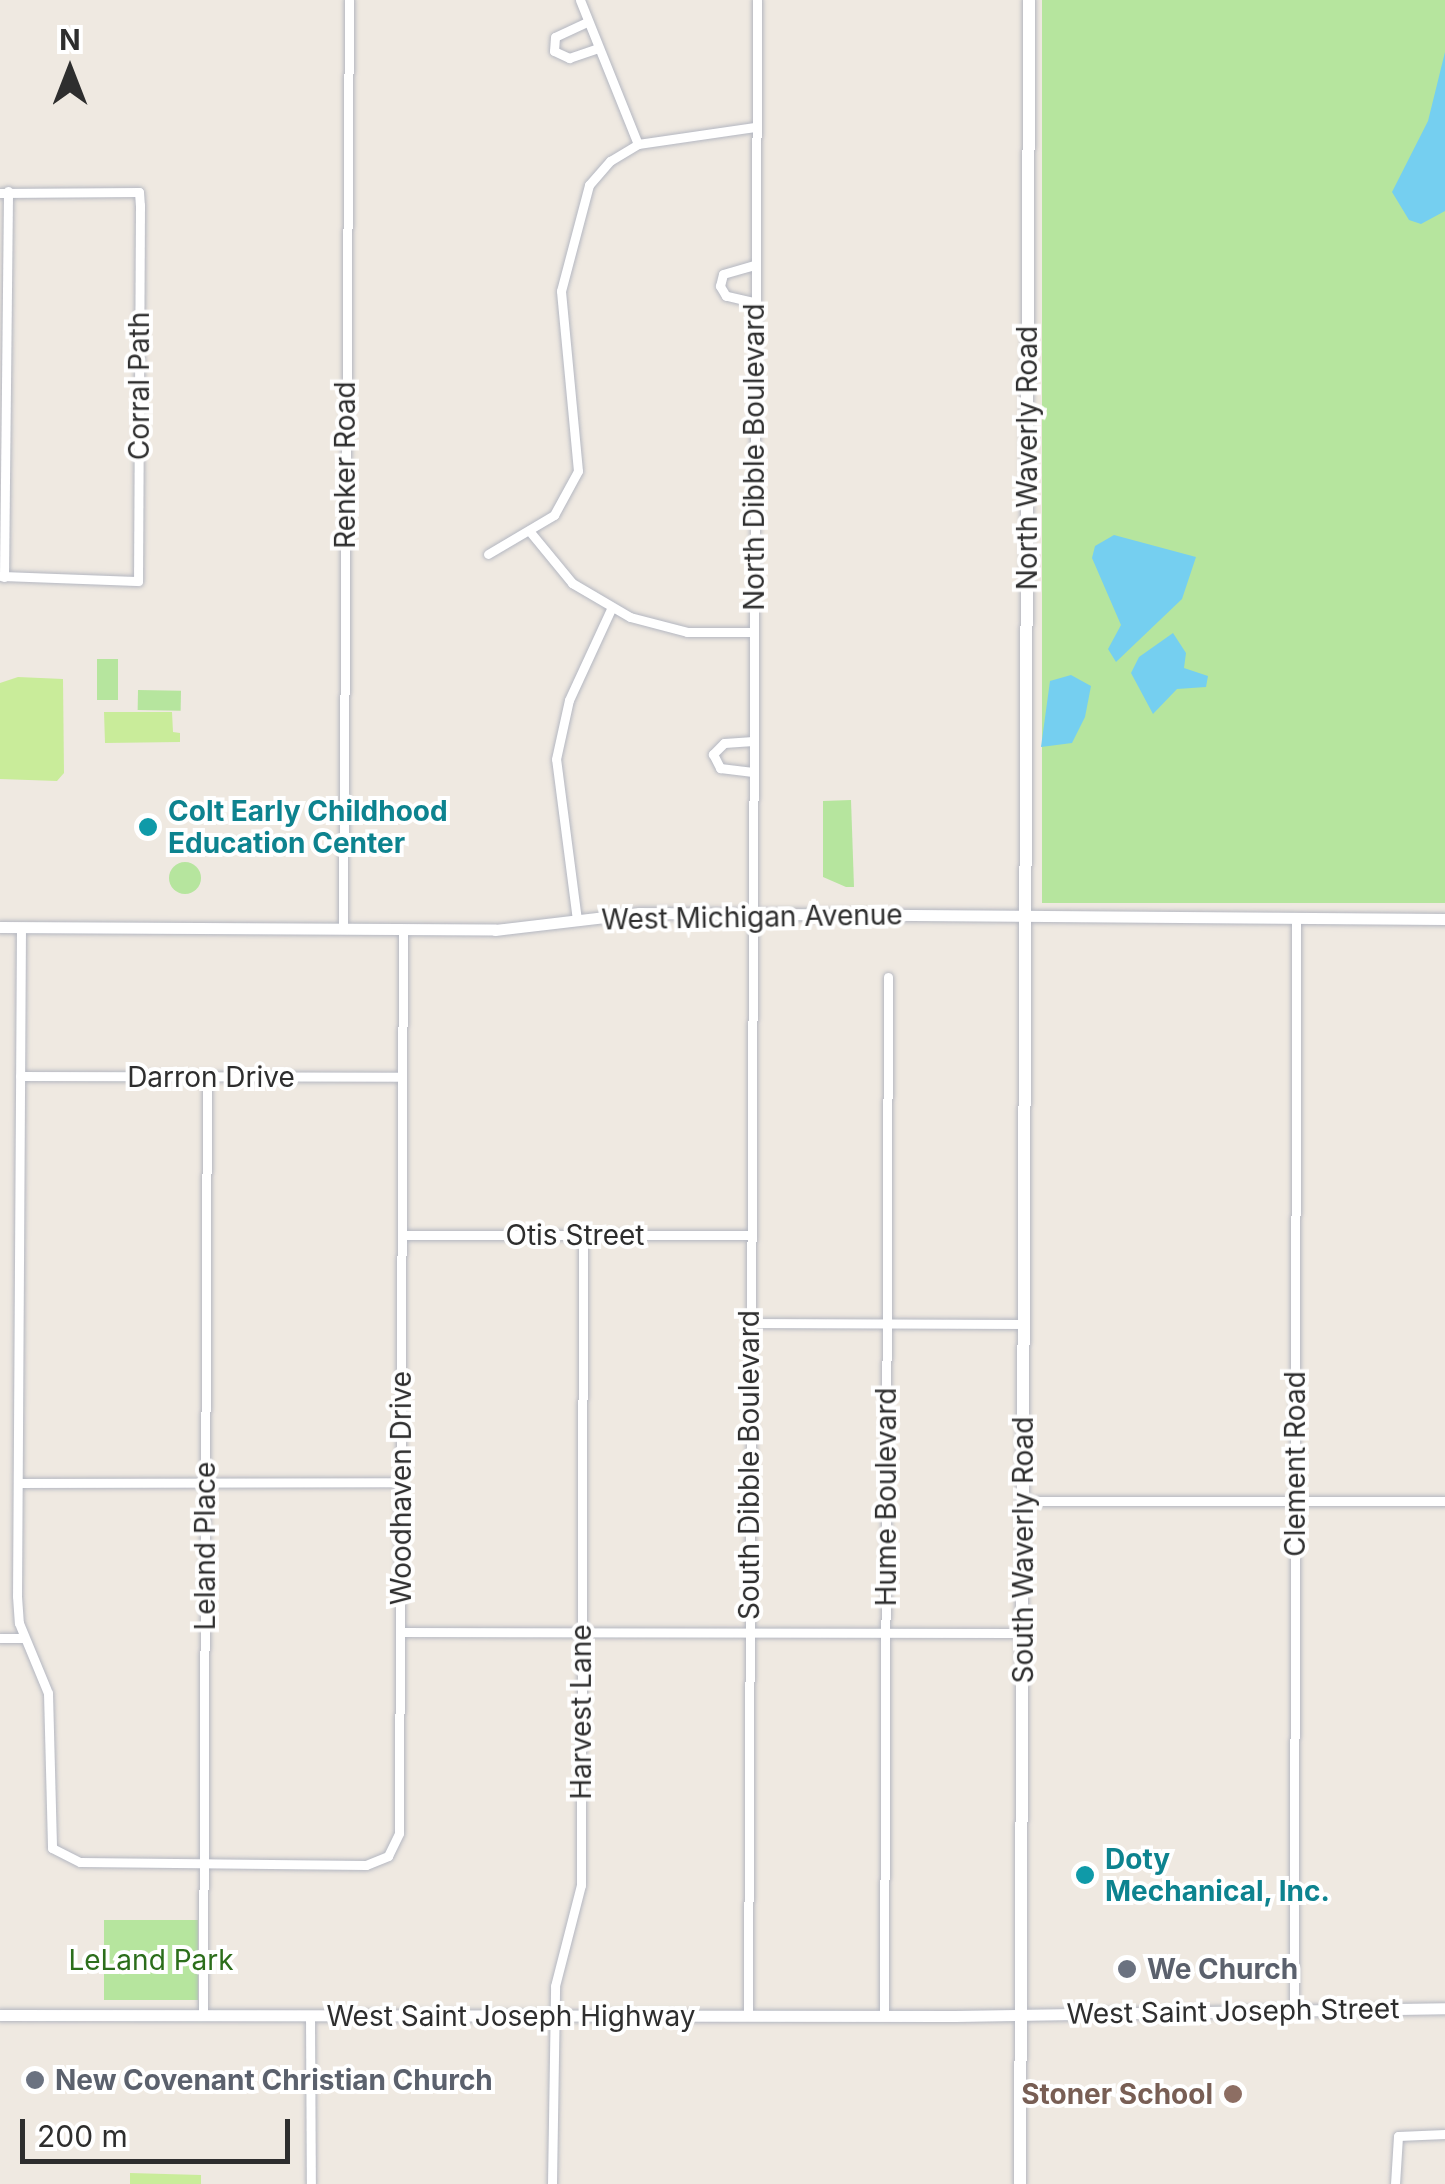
<!DOCTYPE html>
<html>
<head>
<meta charset="utf-8">
<style>
  body { margin:0 }
  #map { position:relative; width:1445px; height:2184px; overflow:hidden; background:#efe9e1; font-family:Inter,sans-serif }
  div>[style] { position:absolute }
  .green>* { inset:0; background:#b6e59e; transform-origin:0 0 }
  .round { border-radius:50% }
  .pitch>* { inset:0; background:#c9ec9a }
  .water>* { inset:0; background:#75cff0 }
  .roads { filter:drop-shadow(0 0 2px #b4b7c1) drop-shadow(0 0 2px #b4b7c1) }
  .minor>* { height:9px; margin:-4.5px; padding:0 4.5px; transform-origin:4.5px; border-radius:4.5px; background:#fff }
  .tertiary>* { height:11px; margin:-5.5px; padding:0 5.5px; transform-origin:5.5px; border-radius:5.5px; background:#fff }
  .secondary>* { height:12px; margin:-6px; padding:0 6px; transform-origin:6px; border-radius:6px; background:#fff }
  .dots>* { width:28px; height:28px; translate:-50% -50%; box-sizing:border-box; border:5px solid #fff; border-radius:50% }
  span { translate:-50% -50%; white-space:nowrap; text-align:center; line-height:1.15; -webkit-text-stroke:8px #fff; paint-order:stroke }
  .street-label { font-size:28px; color:#2e2e2e }
  .culture-label { font-size:28px; color:#0d838f; font-weight:700 }
  .left { translate:0 -50%; text-align:left }
  .park-label { font-size:28px; color:#2c6e1b }
  .worship-label { font-size:28px; color:#5b616d; font-weight:700 }
  .education-label { font-size:28px; color:#785e54; font-weight:700 }
  .right { translate:-100% -50%; text-align:right }
  .north { position:absolute; left:20px; top:20px; width:100px; height:100px; -webkit-text-stroke:8px #fff; paint-order:stroke; rotate:0deg; font-size:28px; font-weight:700; line-height:40px; text-align:center; color:#2e2e2e }
  .north::after { content:''; display:block; margin:auto; width:35px; height:45px; background:#2e2e2e; clip-path:polygon(50% 0,100% 100%,50% 72%,0 100%) }
  .scale { position:absolute; left:20px; top:2119px; width:270px; height:45px; box-sizing:border-box; border:5px solid #2e2e2e; border-top:0; padding-left:12px; font-size:30px; line-height:35px; white-space:nowrap; color:#2e2e2e; -webkit-text-stroke:8px #fff; paint-order:stroke }
</style>
</head>
<body>
<div id="map">
  <div class="green">
    <i style="left:1042px;top:0;width:403px;height:903px"></i>
    <i style="left:97px;top:659px;width:21px;height:41px"></i>
    <i style="left:138px;top:690px;width:43px;height:20px;rotate:1deg"></i>
    <i style="clip-path:polygon(851px 800px,854px 887px,846px 887px,823px 877px,823px 801px)"></i>
    <i class="round" style="left:169px;top:862px;width:32px;height:32px"></i>
    <i style="left:104px;top:1920px;width:94px;height:80px"></i>
  </div>
  <div class="pitch">
    <i style="clip-path:polygon(18px 677px,63px 679px,64px 773px,57px 781px,0 779px,0 683px)"></i>
    <i style="clip-path:polygon(104px 712px,172px 712px,173px 732px,180px 733px,180px 742px,105px 743px)"></i>
    <i style="clip-path:polygon(130px 2173px,201px 2175px,201px 2184px,130px 2184px)"></i>
  </div>
  <div class="water">
    <i style="clip-path:polygon(1445px 52px,1445px 211px,1421px 224px,1409px 220px,1392px 192px,1428px 121px)"></i>
    <i style="clip-path:polygon(1114px 535px,1196px 557px,1182px 599px,1116px 662px,1108px 649px,1121px 625px,1092px 558px,1095px 546px)"></i>
    <i style="clip-path:polygon(1173px 633px,1186px 653px,1184px 668px,1208px 676px,1206px 687px,1177px 689px,1153px 714px,1131px 673px,1139px 657px)"></i>
    <i style="clip-path:polygon(1071px 675px,1091px 686px,1085px 717px,1072px 743px,1041px 747px,1050px 681px)"></i>
  </div>
  <div class="roads">
    <div class="minor">
      <i style="left:580px;top:0;width:155px;rotate:68.1deg"></i>
      <i style="left:587px;top:22px;width:35px;rotate:155deg"></i>
      <i style="left:555px;top:37px;width:14px;rotate:94deg"></i>
      <i style="left:554px;top:51px;width:17px;rotate:25deg"></i>
      <i style="left:569px;top:58px;width:31px;rotate:-19deg"></i>
      <i style="left:0;top:193px;width:139px;rotate:-0.4deg"></i>
      <i style="left:139px;top:192px;width:13px;rotate:86deg"></i>
      <i style="left:140px;top:205px;width:376px;rotate:90.3deg"></i>
      <i style="left:138px;top:581px;width:138px;rotate:-177.9deg"></i>
      <i style="left:753px;top:302px;width:28px;rotate:-167deg"></i>
      <i style="left:726px;top:296px;width:12px;rotate:-121deg"></i>
      <i style="left:720px;top:286px;width:12px;rotate:-76deg"></i>
      <i style="left:723px;top:274px;width:33px;rotate:-16deg"></i>
      <i style="left:531px;top:533px;width:65px;rotate:50.6deg"></i>
      <i style="left:572px;top:583px;width:67px;rotate:30.4deg"></i>
      <i style="left:630px;top:617px;width:59px;rotate:14.7deg"></i>
      <i style="left:687px;top:632px;width:67px"></i>
      <i style="left:488px;top:554px;width:77px;rotate:-30.6deg"></i>
      <i style="left:554px;top:515px;width:50px;rotate:-61.4deg"></i>
      <i style="left:578px;top:471px;width:181px;rotate:-95.4deg"></i>
      <i style="left:561px;top:291px;width:110px;rotate:-75.2deg"></i>
      <i style="left:589px;top:185px;width:32px;rotate:-49deg"></i>
      <i style="left:610px;top:161px;width:33px;rotate:-31deg"></i>
      <i style="left:638px;top:144px;width:118px;rotate:-8.3deg"></i>
      <i style="left:4px;top:577px;width:386px;rotate:-89.4deg"></i>
      <i style="left:753px;top:741px;width:29px;rotate:176deg"></i>
      <i style="left:724px;top:743px;width:16px;rotate:135deg"></i>
      <i style="left:713px;top:754px;width:16px;rotate:63deg"></i>
      <i style="left:720px;top:768px;width:33px;rotate:7deg"></i>
      <i style="left:577px;top:920px;width:162px;rotate:-97.4deg"></i>
      <i style="left:556px;top:759px;width:60px;rotate:-77.6deg"></i>
      <i style="left:569px;top:700px;width:100px;rotate:-65.2deg"></i>
      <i style="left:21px;top:927px;width:669px;rotate:90.34deg"></i>
      <i style="left:17px;top:1596px;width:27px;rotate:86deg"></i>
      <i style="left:19px;top:1623px;width:76px;rotate:67.5deg"></i>
      <i style="left:48px;top:1693px;width:155px;rotate:88.5deg"></i>
      <i style="left:52px;top:1848px;width:31px;rotate:27deg"></i>
      <i style="left:80px;top:1862px;width:286px;rotate:0.6deg"></i>
      <i style="left:366px;top:1865px;width:24px;rotate:-22deg"></i>
      <i style="left:388px;top:1856px;width:25px;rotate:-64deg"></i>
      <i style="left:399px;top:1833px;width:903px;rotate:-89.75deg"></i>
      <i style="left:343px;top:929px;width:929px;rotate:-89.63deg"></i>
      <i style="left:20px;top:1076px;width:382px;rotate:0.1deg"></i>
      <i style="left:402px;top:1235px;width:347px"></i>
      <i style="left:750px;top:1323px;width:273px;rotate:0.2deg"></i>
      <i style="left:18px;top:1483px;width:382px;rotate:-0.1deg"></i>
      <i style="left:1024px;top:1501px;width:421px"></i>
      <i style="left:400px;top:1632px;width:622px;rotate:0.09deg"></i>
      <i style="left:0;top:1638px;width:24px"></i>
      <i style="left:1294px;top:2009px;width:1090px;rotate:-89.89deg"></i>
      <i style="left:203px;top:2014px;width:937px;rotate:-89.76deg"></i>
      <i style="left:310px;top:2015px;width:169px;rotate:89.7deg"></i>
      <i style="left:748px;top:2016px;width:2016px;rotate:-89.74deg"></i>
      <i style="left:884px;top:2016px;width:1039px;rotate:-89.78deg"></i>
      <i style="left:552px;top:2184px;width:198px;rotate:-89.1deg"></i>
      <i style="left:555px;top:1986px;width:104px;rotate:-75.6deg"></i>
      <i style="left:581px;top:1885px;width:649px;rotate:-89.82deg"></i>
      <i style="left:1395px;top:2184px;width:48px;rotate:-86.4deg"></i>
      <i style="left:1398px;top:2136px;width:47px;rotate:-2.4deg"></i>
    </div>
    <div class="tertiary">
      <i style="left:0;top:927px;width:495px;rotate:0.3deg"></i>
      <i style="left:495px;top:930px;width:145px;rotate:-6.7deg"></i>
      <i style="left:639px;top:913px;width:806px;rotate:0.43deg"></i>
      <i style="left:0;top:2015px;width:955px;rotate:0.06deg"></i>
      <i style="left:955px;top:2016px;width:490px;rotate:-0.9deg"></i>
    </div>
    <div class="secondary">
      <i style="left:1020px;top:2184px;width:2184px;rotate:-89.76deg"></i>
    </div>
  </div>
  <div class="dots">
    <i style="left:148px;top:827px;background:#0f9aa8"></i>
    <i style="left:1085px;top:1875px;background:#0f9aa8"></i>
    <i style="left:1127px;top:1969px;background:#6b7280"></i>
    <i style="left:35px;top:2080px;background:#6b7280"></i>
    <i style="left:1233px;top:2094px;background:#8d6e63"></i>
  </div>
  <div class="street-label">
    <span style="left:139px;top:386px;rotate:-90deg">Corral Path</span>
    <span style="left:754px;top:457px;rotate:-90deg">North Dibble Boulevard</span>
    <span style="left:1027px;top:458px;rotate:-90deg">North Waverly Road</span>
    <span style="left:345px;top:465px;rotate:-90deg">Renker Road</span>
    <span style="left:752px;top:917px;rotate:-1deg">West Michigan Avenue</span>
    <span style="left:211px;top:1077px">Darron Drive</span>
    <span style="left:575px;top:1235px">Otis Street</span>
    <span style="left:1295px;top:1464px;rotate:-90deg">Clement Road</span>
    <span style="left:749px;top:1465px;rotate:-90deg">South Dibble Boulevard</span>
    <span style="left:401px;top:1488px;rotate:-90deg">Woodhaven Drive</span>
    <span style="left:886px;top:1497px;rotate:-90deg">Hume Boulevard</span>
    <span style="left:205px;top:1546px;rotate:-90deg">Leland Place</span>
    <span style="left:1023px;top:1550px;rotate:-90deg">South Waverly Road</span>
    <span style="left:581px;top:1712px;rotate:-90deg">Harvest Lane</span>
    <span style="left:1233px;top:2011px;rotate:-1deg">West Saint Joseph Street</span>
    <span style="left:511px;top:2016px">West Saint Joseph Highway</span>
  </div>
  <div class="culture-label">
    <span class="left" style="left:168px;top:827px">Colt Early Childhood<br>Education Center</span>
    <span class="left" style="left:1105px;top:1875px">Doty<br>Mechanical, Inc.</span>
  </div>
  <div class="park-label">
    <span style="left:151px;top:1960px">LeLand Park</span>
  </div>
  <div class="worship-label">
    <span class="left" style="left:1147px;top:1969px">We Church</span>
    <span class="left" style="left:55px;top:2080px">New Covenant Christian Church</span>
  </div>
  <div class="education-label">
    <span class="right" style="left:1213px;top:2094px">Stoner School</span>
  </div>
  <div class="north">N</div>
  <div class="scale">200 m</div>
</div>
</body>
</html>
